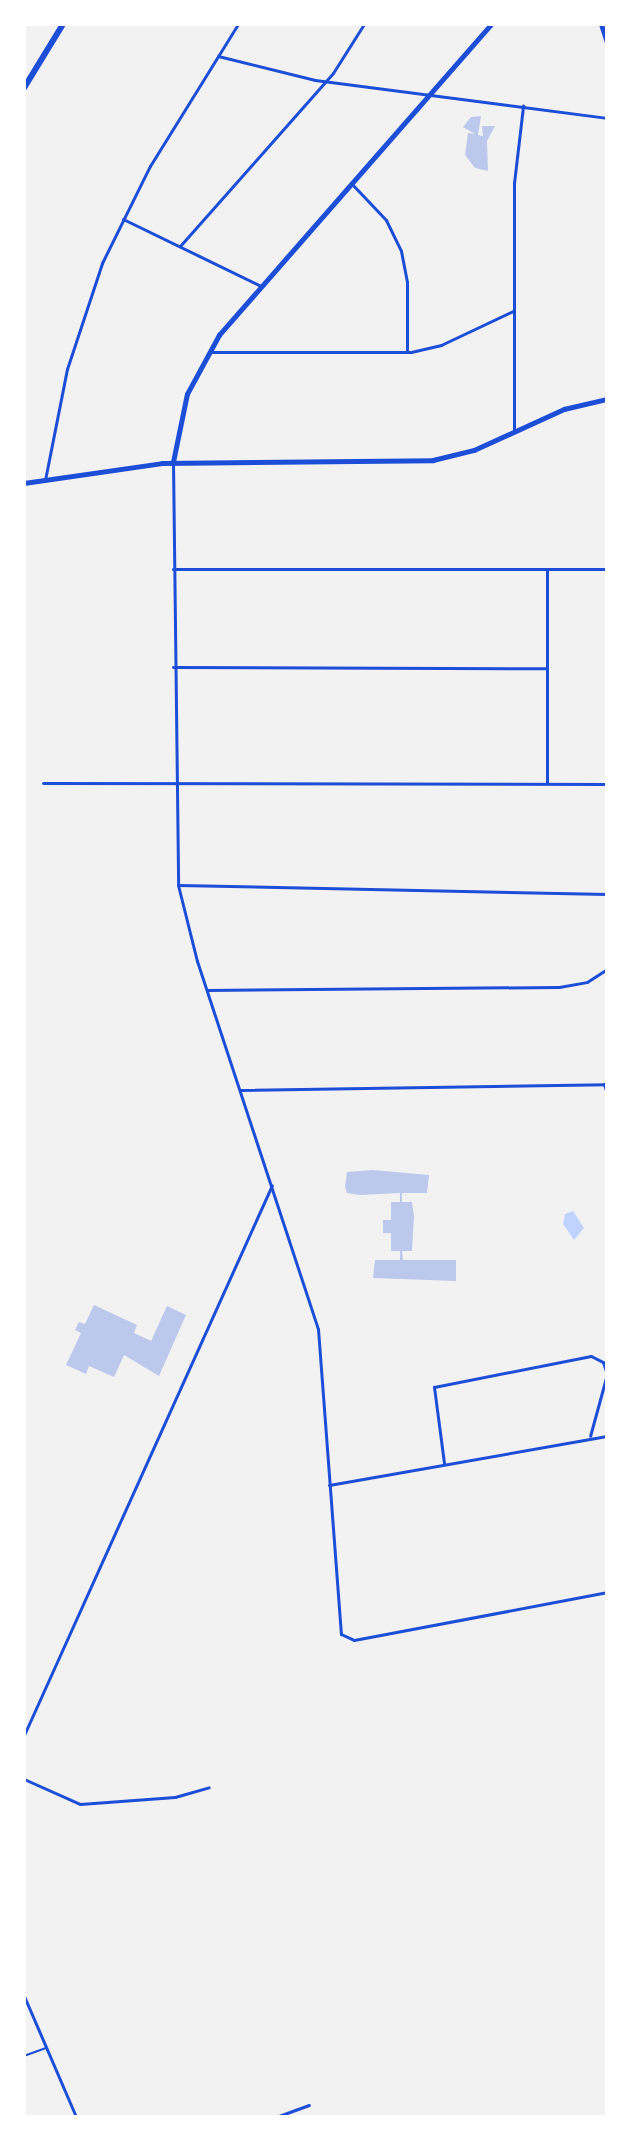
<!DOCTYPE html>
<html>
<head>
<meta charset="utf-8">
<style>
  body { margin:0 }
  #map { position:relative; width:631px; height:2141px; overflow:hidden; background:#f2f2f2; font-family:Quicksand,sans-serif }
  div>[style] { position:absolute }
  .water>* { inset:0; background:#bfd3fe }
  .building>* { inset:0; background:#bdc9ec }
  .service>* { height:1.5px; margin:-0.75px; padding:0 0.75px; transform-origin:0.75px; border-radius:0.75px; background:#1d4ed8 }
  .minor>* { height:3px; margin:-1.5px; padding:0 1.5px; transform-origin:1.5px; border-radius:1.5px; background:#1d4ed8 }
  .tertiary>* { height:4.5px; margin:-2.25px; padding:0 2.25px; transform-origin:2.25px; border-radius:2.25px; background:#1d4ed8 }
  .primary>* { height:5px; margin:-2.5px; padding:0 2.5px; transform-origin:2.5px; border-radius:2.5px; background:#1d4ed8 }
  .motorway>* { height:6px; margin:-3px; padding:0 3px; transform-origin:3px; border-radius:3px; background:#1d4ed8 }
  span { translate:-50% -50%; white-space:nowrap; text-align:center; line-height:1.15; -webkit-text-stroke:6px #fff; paint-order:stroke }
  .frame { position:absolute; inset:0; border:26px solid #fff; pointer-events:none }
</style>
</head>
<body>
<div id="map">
  <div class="water">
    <i style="clip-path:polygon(573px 1211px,584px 1228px,574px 1240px,563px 1224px,565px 1214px)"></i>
  </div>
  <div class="building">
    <i style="clip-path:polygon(481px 116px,478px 135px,483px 136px,482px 126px,495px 126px,487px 141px,488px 171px,475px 168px,465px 155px,468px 133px,475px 134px,463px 127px,471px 117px)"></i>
    <i style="clip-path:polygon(373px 1170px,429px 1175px,427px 1193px,402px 1193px,402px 1202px,412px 1202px,414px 1216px,412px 1251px,402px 1251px,403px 1260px,456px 1260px,456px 1281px,373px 1278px,375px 1260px,400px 1260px,400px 1251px,391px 1251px,391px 1233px,383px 1233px,383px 1220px,391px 1220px,391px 1202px,400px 1202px,400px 1193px,360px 1195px,347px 1193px,345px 1187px,347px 1172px)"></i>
    <i style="clip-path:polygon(94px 1305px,137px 1325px,134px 1333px,151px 1341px,167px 1306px,186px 1315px,159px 1376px,124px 1355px,114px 1377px,89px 1366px,86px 1374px,66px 1365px,81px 1333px,75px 1330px,79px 1322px,85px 1324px)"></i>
  </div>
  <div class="service">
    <i style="left:24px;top:2056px;width:23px;rotate:-20deg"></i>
  </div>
  <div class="minor">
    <i style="left:218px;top:56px;width:100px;rotate:13.9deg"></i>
    <i style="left:315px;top:80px;width:294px;rotate:7.4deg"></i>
    <i style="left:351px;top:183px;width:51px;rotate:46.6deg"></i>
    <i style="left:386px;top:220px;width:34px;rotate:64deg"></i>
    <i style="left:401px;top:251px;width:32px;rotate:79deg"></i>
    <i style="left:407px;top:282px;width:70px;rotate:90deg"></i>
    <i style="left:123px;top:219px;width:153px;rotate:25.9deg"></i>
    <i style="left:180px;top:246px;width:231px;rotate:-48.5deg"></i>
    <i style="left:333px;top:73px;width:58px;rotate:-57.7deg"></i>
    <i style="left:209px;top:352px;width:202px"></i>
    <i style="left:411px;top:352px;width:31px;rotate:-13deg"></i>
    <i style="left:441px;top:345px;width:80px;rotate:-25.3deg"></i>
    <i style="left:514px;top:432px;width:249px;rotate:-90deg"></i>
    <i style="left:514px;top:183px;width:78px;rotate:-83.3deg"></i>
    <i style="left:173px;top:462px;width:423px;rotate:89.3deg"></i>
    <i style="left:178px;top:885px;width:78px;rotate:76deg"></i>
    <i style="left:197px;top:961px;width:387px;rotate:71.8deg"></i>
    <i style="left:318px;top:1329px;width:306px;rotate:85.7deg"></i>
    <i style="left:341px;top:1634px;width:14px;rotate:25deg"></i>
    <i style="left:354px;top:1640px;width:258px;rotate:-10.7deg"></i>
    <i style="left:45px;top:480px;width:113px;rotate:-78.8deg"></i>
    <i style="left:67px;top:369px;width:112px;rotate:-71.7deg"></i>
    <i style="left:102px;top:263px;width:108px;rotate:-63.7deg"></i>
    <i style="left:150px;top:166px;width:167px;rotate:-58.2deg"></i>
    <i style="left:173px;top:569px;width:434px"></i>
    <i style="left:547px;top:569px;width:214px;rotate:90deg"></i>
    <i style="left:173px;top:667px;width:374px;rotate:0.2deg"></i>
    <i style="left:43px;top:783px;width:564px;rotate:0.1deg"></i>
    <i style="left:178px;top:885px;width:429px;rotate:1.2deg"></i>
    <i style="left:207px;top:990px;width:352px;rotate:-0.5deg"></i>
    <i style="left:559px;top:987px;width:28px;rotate:-10deg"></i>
    <i style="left:587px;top:982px;width:24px;rotate:-33deg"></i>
    <i style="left:604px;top:1084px;width:10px;rotate:73deg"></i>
    <i style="left:241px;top:1090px;width:366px;rotate:-0.9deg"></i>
    <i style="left:444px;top:1463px;width:77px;rotate:-97.5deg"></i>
    <i style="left:434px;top:1387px;width:160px;rotate:-11.2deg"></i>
    <i style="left:591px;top:1356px;width:13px;rotate:27deg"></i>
    <i style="left:603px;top:1362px;width:13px;rotate:72deg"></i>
    <i style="left:607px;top:1374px;width:64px;rotate:105.3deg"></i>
    <i style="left:329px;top:1485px;width:282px;rotate:-10deg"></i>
    <i style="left:24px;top:1735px;width:603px;rotate:-65.73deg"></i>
    <i style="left:24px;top:1779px;width:61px;rotate:24.1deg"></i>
    <i style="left:80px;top:1804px;width:95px;rotate:-4.2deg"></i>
    <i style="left:175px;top:1797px;width:35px;rotate:-16deg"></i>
    <i style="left:24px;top:1996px;width:132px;rotate:66.7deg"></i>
    <i style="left:276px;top:2117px;width:35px;rotate:-20deg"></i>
  </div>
  <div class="tertiary">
    <i style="left:173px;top:462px;width:69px;rotate:-78.4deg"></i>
    <i style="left:187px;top:394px;width:67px;rotate:-61.5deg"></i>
    <i style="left:219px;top:335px;width:413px;rotate:-48.8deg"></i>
    <i style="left:24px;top:483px;width:139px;rotate:-8.2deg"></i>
    <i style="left:162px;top:463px;width:271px;rotate:-0.6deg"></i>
    <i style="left:433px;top:460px;width:42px;rotate:-13.7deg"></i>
    <i style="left:474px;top:450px;width:99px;rotate:-24.5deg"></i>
    <i style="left:564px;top:409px;width:44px;rotate:-13.1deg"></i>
  </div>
  <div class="primary">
    <i style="left:601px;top:24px;width:19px;rotate:72deg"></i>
  </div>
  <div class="motorway">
    <i style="left:24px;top:88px;width:75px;rotate:-58.6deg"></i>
  </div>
  <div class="frame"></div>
</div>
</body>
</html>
